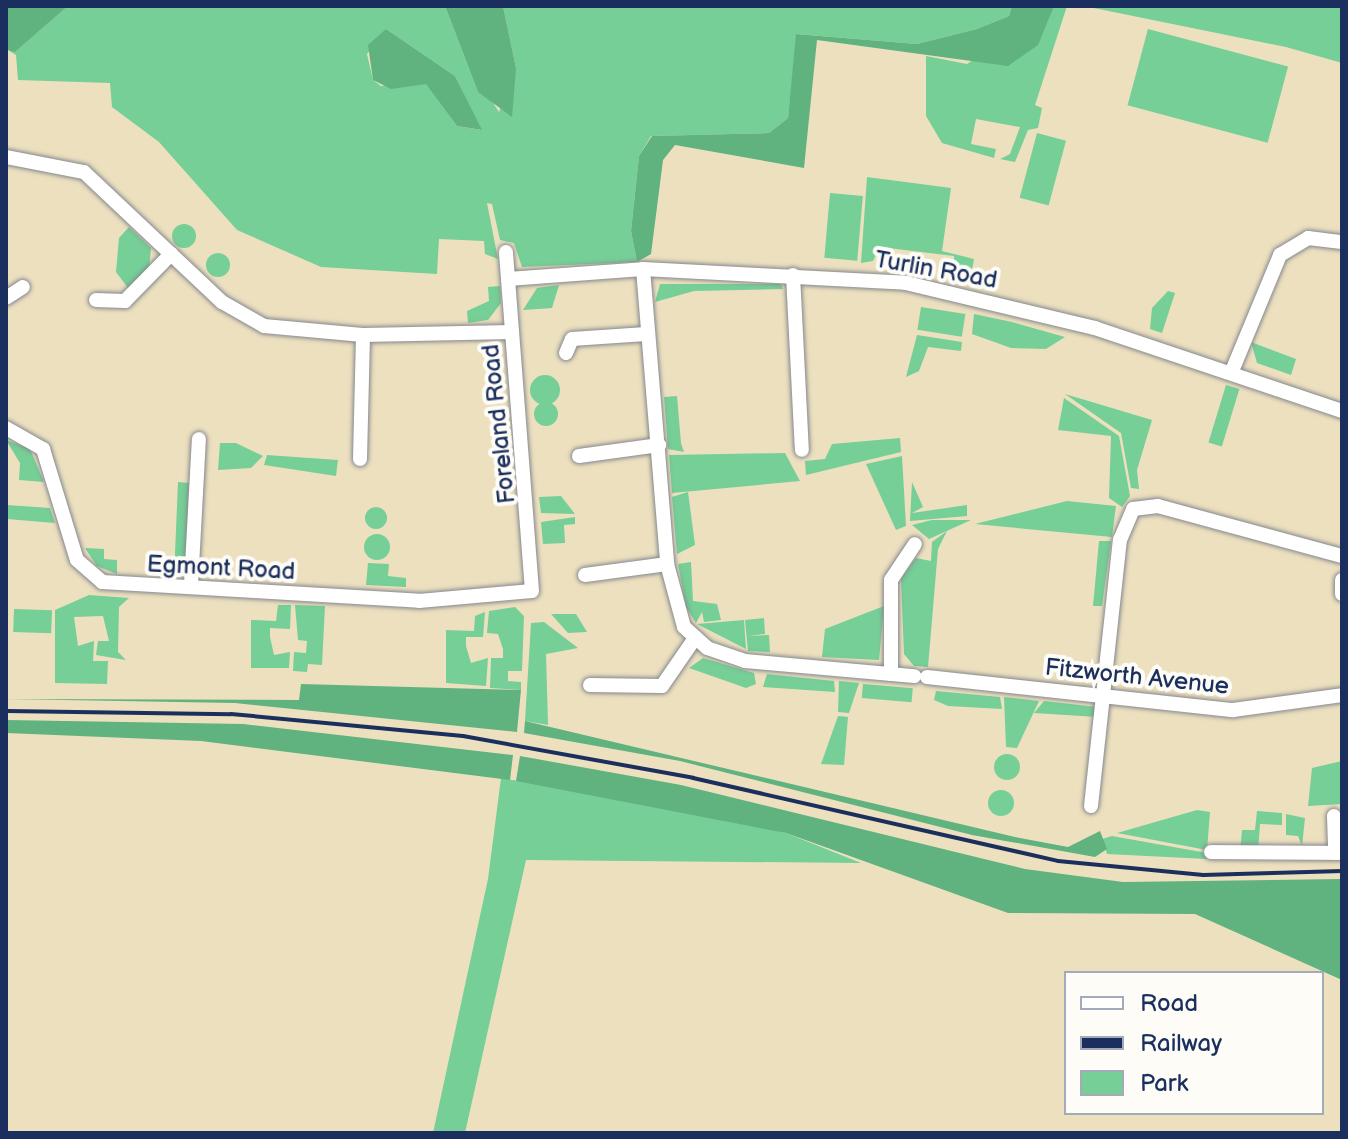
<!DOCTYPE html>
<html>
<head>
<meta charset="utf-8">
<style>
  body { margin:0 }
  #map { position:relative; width:1348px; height:1139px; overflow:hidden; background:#ede0bf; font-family:"Balsamiq Sans",sans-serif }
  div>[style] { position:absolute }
  .green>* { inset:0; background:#75cf96; transform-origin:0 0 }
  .round { border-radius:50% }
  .forest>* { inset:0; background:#60b27f }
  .roads { filter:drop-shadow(0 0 2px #84888e) drop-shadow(0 0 2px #84888e) }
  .minor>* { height:14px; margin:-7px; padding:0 7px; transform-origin:7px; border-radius:7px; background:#fff }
  .rail>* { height:4px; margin:-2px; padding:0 2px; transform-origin:2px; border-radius:2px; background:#1b2f5e }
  span { translate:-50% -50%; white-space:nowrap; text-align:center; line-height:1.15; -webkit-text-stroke:8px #fdfcf7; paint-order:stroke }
  .street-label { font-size:24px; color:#1b2f5e }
  .frame { position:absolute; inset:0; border:8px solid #1b2f5e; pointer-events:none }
  .legend { position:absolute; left:1064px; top:971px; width:260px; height:144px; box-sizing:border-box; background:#fdfcf7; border:2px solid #a3aaba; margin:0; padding:10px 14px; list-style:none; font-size:24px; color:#1b2f5e }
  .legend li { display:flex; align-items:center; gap:16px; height:40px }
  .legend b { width:40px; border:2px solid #a3aaba }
</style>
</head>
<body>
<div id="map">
  <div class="green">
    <i style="clip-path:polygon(evenodd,68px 6px,445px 6px,478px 92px,486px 92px,499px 112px,516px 68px,503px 6px,1012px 6px,1009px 16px,977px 29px,917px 44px,797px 34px,788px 118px,769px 133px,651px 136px,639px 156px,631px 231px,637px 262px,522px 267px,514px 243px,500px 240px,492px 204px,487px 203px,498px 259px,485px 254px,484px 241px,439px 239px,437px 274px,321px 267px,237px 230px,159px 142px,112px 107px,110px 83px,18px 80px,16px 55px,6px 49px,16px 51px,68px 6px,386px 29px,455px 76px,481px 130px,457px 126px,426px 83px,381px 86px,373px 80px,367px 54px,386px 29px)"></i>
    <i style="clip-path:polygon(1054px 6px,1067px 6px,1035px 105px,1042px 108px,1038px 128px,1028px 130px,1015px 162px,1000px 159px,1010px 154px,1020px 127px,976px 119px,971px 144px,996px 149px,994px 158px,942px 143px,926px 116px,926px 56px,967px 64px)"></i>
    <i style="clip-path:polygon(1084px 6px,1342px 6px,1342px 63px,1286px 47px)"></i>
    <i style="left:1148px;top:29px;width:145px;height:79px;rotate:15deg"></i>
    <i style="left:1037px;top:133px;width:30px;height:67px;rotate:15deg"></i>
    <i style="clip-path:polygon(867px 177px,951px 188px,942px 251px,974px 259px,970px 280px,955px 274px,954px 256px,880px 247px,873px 261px,861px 263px)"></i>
    <i style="left:830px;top:193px;width:33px;height:65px;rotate:5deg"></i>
    <i class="round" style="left:172px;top:224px;width:24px;height:24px"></i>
    <i style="clip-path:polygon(129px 227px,151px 248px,149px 270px,128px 288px,116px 272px,119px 238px)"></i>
    <i class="round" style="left:206px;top:253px;width:24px;height:24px"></i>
    <i style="clip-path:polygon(660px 284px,781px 284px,783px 289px,694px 291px,655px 302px)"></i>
    <i style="clip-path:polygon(559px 285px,552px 308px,523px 310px,537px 288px)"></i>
    <i style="clip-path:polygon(500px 286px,501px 303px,488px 320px,468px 323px,467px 311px,489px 301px,488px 287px)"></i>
    <i style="clip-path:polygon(1168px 291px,1175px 293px,1162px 333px,1150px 329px,1152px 308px)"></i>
    <i style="left:921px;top:307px;width:45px;height:23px;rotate:9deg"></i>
    <i style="clip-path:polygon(974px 314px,1012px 322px,1065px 337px,1046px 349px,1011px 348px,972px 334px)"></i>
    <i style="clip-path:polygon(917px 335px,962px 342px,961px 351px,928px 347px,919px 371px,906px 377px)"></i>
    <i style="clip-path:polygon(1251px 342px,1296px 359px,1291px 375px,1257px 363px)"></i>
    <i class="round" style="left:530px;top:375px;width:30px;height:30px"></i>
    <i style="left:1226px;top:385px;width:14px;height:60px;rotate:17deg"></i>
    <i style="clip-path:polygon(1065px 394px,1152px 420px,1137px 470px,1139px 489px,1131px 488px,1121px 433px)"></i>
    <i style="clip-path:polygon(677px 396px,681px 443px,684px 452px,668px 449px,664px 397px)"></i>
    <i style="clip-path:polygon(1064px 398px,1119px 436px,1130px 496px,1122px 507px,1109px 498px,1111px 436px,1058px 430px)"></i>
    <i class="round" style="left:534px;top:402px;width:24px;height:24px"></i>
    <i style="clip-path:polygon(900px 438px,901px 452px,806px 475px,805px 461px,825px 459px,832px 444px)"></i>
    <i style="clip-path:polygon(6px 440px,30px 449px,44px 482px,19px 480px,20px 463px)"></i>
    <i style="clip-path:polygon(220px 443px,236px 443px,263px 456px,251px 468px,218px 470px)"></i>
    <i style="clip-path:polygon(785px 453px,800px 481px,672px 493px,669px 455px)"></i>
    <i style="clip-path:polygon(267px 455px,338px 460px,336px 476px,264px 465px)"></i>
    <i style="clip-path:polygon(902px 456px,906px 526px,896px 530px,866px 464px)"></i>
    <i style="clip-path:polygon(178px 482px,189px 483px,185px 566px,174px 577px)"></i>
    <i style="clip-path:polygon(912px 482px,923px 507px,912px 513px,967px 505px,967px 516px,910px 521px)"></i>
    <i style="clip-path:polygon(688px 492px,695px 545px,677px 554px,672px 497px)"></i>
    <i style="clip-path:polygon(561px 496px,575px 514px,541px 513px,539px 497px)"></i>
    <i style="clip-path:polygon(1067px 501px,1116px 506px,1112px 537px,975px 524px)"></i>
    <i style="clip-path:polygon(7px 505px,50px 508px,55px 523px,7px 519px)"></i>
    <i class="round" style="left:365px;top:507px;width:22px;height:22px"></i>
    <i style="clip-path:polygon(575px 517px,575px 524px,564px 525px,565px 543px,543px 544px,541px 522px)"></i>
    <i style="clip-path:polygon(932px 520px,971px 520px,929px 539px,912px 525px)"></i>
    <i style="clip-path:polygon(947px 531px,938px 549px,928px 667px,914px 666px,904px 654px,901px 579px,916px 558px,931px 561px,932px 542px)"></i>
    <i class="round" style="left:364px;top:534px;width:26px;height:26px"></i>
    <i style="clip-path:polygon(1099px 541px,1111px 541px,1102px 606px,1093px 606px)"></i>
    <i style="clip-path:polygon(85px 548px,104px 549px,104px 559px,117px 560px,117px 574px,97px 566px)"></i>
    <i style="clip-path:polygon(691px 562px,693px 601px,717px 604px,721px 620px,704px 622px,702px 612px,696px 623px,686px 607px,678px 564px)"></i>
    <i style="clip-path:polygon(368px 563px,389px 564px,388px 576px,406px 578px,406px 587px,366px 585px)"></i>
    <i style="clip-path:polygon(89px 595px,129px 598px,119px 607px,118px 652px,126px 660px,96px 655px,98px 641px,109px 641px,103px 616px,74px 617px,78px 646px,94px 641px,93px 661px,108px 661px,107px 684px,55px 683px,55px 610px)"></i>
    <i style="clip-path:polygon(278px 605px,291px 605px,290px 629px,270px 628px,270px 637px,274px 655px,290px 652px,289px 668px,251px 668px,251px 620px,276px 621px)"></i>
    <i style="clip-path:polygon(295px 605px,325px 606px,322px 665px,308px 664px,307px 672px,293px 671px,294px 652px,306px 653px,307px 641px,298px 640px)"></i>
    <i style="clip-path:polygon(884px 606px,879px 660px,822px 657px,825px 629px)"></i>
    <i style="clip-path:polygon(515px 607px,524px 616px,522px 671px,508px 671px,508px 681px,521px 682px,521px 690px,490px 688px,491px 658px,503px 658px,503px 649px,498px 634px,487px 633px,489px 611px)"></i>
    <i style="left:14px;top:609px;width:38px;height:23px;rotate:2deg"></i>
    <i style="clip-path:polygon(485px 612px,483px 637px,466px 637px,466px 646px,471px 663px,488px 658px,486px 686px,446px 683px,446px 630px,474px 631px,475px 616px)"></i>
    <i style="clip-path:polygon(551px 614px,576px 614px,587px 632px,568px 633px)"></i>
    <i style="clip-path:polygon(764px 618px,765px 634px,748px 636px,769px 635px,770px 652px,748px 651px,745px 620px)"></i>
    <i style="clip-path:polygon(744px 620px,746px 649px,697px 624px)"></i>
    <i style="clip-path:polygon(544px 622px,578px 648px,546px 654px,548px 725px,525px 721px,531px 623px)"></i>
    <i style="clip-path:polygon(703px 658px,754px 673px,756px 684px,746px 688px,689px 668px)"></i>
    <i style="clip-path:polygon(767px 674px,834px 681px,835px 692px,763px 687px)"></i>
    <i style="clip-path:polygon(839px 681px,859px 683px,849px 713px,838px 712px)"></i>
    <i style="left:863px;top:684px;width:50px;height:14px;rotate:5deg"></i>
    <i style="clip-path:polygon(936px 691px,1000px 697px,1002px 709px,948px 706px,934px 700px)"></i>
    <i style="clip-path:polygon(1004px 697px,1039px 701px,1017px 748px,1006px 747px)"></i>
    <i style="clip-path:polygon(1044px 701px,1097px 707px,1097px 717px,1034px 713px)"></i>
    <i style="clip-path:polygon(838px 716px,848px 717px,844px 765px,821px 764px)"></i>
    <i class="round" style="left:994px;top:754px;width:26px;height:26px"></i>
    <i style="clip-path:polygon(1342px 761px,1342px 804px,1308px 806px,1312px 768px)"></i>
    <i style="clip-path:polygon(501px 778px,691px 810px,786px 833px,861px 863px,526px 860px,465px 1133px,433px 1133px,488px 879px)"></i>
    <i class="round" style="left:988px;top:790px;width:26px;height:26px"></i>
    <i style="clip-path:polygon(1197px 810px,1210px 812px,1207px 850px,1117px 833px)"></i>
    <i style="clip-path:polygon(1257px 811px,1282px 813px,1282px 825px,1260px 824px,1258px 853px,1240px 852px,1242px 830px,1255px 830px)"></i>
    <i style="clip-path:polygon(1286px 814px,1305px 818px,1302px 846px,1298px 836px,1286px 835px)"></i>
    <i style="clip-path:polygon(1112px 836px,1207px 853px,1207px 859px,1107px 854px,1102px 839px)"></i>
  </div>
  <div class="forest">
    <i style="clip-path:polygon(6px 6px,68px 6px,15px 52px,6px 49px)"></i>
    <i style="clip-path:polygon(445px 6px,503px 6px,516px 68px,512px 117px,478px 92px)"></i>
    <i style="clip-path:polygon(1012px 6px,1054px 6px,1038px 45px,1008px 66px,817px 40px,804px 168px,675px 145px,663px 160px,651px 254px,637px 262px,631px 231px,639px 156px,652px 136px,769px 133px,788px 118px,796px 34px,917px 44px,977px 29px,1009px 16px)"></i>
    <i style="clip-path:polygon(386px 29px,455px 76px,482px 130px,457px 126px,426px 84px,391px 89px,373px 80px,368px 45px)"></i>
    <i style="clip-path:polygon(301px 684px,521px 690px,517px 732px,235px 703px,6px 699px,299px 700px)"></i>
    <i style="clip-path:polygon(6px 720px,243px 724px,513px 755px,510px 780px,201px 741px,6px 733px)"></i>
    <i style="clip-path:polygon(525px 721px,1015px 837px,1068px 847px,1100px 831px,1107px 849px,1095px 857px,972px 835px,680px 761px,524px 733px)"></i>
    <i style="clip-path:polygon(520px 756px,681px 785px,1025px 869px,1123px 882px,1342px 879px,1342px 980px,1195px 914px,1008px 913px,786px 833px,516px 781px)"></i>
  </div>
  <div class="roads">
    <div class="minor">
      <i style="left:6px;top:157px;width:79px;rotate:10.9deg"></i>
      <i style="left:84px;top:172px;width:190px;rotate:43.3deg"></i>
      <i style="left:222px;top:302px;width:48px;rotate:29.7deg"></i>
      <i style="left:264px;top:326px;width:99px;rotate:5.2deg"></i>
      <i style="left:363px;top:335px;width:149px;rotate:-1.2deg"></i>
      <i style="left:643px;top:269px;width:296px;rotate:85.3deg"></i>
      <i style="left:667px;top:564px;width:65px;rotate:74.9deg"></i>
      <i style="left:684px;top:627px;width:31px;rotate:42deg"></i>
      <i style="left:707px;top:648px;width:40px;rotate:18.9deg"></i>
      <i style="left:745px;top:661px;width:170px;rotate:5.1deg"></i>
      <i style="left:793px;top:275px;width:175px;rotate:87.1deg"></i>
      <i style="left:508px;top:279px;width:135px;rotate:-4.2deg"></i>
      <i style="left:643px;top:269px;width:263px;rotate:3deg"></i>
      <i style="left:906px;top:283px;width:194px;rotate:13.4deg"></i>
      <i style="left:1095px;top:328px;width:261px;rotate:18.6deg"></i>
      <i style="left:6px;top:298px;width:20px;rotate:-33deg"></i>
      <i style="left:96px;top:300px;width:29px;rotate:2deg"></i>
      <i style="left:125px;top:301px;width:66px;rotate:-45.6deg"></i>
      <i style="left:566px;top:353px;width:15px;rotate:-67deg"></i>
      <i style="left:572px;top:339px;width:74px;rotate:-3.9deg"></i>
      <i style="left:1232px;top:371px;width:126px;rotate:-67.5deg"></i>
      <i style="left:1280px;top:255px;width:33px;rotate:-31deg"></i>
      <i style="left:1308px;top:238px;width:34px;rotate:7deg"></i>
      <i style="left:6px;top:428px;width:43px;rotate:29.6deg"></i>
      <i style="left:43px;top:449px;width:116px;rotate:73deg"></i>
      <i style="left:77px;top:560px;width:33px;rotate:41deg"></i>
      <i style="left:102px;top:582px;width:318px;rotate:3.4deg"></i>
      <i style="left:419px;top:601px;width:113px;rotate:-5.1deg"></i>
      <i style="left:532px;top:591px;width:340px;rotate:-94.4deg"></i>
      <i style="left:579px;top:456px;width:81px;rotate:-7.8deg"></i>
      <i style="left:360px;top:459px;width:124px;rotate:-88.6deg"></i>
      <i style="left:585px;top:575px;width:83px;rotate:-7.6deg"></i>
      <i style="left:1342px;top:580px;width:14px;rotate:90deg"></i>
      <i style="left:191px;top:585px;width:146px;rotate:-86.9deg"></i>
      <i style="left:891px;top:674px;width:94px;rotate:-90deg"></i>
      <i style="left:891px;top:580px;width:43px;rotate:-56.3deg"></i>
      <i style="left:927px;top:677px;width:308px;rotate:6.2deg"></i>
      <i style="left:1233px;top:710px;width:110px;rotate:-7.8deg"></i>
      <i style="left:590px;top:685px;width:72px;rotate:0.8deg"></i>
      <i style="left:662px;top:686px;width:58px;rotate:-55.5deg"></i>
      <i style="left:1091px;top:806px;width:268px;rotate:-83.8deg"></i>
      <i style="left:1120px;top:540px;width:34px;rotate:-67deg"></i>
      <i style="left:1133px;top:509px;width:25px;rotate:-7deg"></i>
      <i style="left:1158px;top:506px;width:191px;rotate:15.2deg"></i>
      <i style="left:1334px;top:816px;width:37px;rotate:88deg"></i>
      <i style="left:1211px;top:852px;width:131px;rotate:0.4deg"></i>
    </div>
  </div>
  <div class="rail">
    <i style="left:6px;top:711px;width:225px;rotate:0.8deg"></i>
    <i style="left:231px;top:714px;width:233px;rotate:5.4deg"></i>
    <i style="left:463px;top:736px;width:234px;rotate:10.3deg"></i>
    <i style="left:693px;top:778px;width:374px;rotate:12.8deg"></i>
    <i style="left:1058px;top:861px;width:146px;rotate:5.5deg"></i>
    <i style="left:1203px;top:875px;width:139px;rotate:-1.6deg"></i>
  </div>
  <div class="street-label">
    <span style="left:936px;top:270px;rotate:10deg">Turlin Road</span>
    <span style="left:499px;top:424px;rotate:-96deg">Foreland Road</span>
    <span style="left:221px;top:568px;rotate:3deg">Egmont Road</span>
    <span style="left:1137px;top:677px;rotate:6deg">Fitzworth Avenue</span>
  </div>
  <div class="frame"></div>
  <ul class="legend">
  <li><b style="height:10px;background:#fff"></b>Road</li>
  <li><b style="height:10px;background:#1b2f5e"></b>Railway</li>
  <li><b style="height:22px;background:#75cf96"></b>Park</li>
  </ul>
</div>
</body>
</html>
